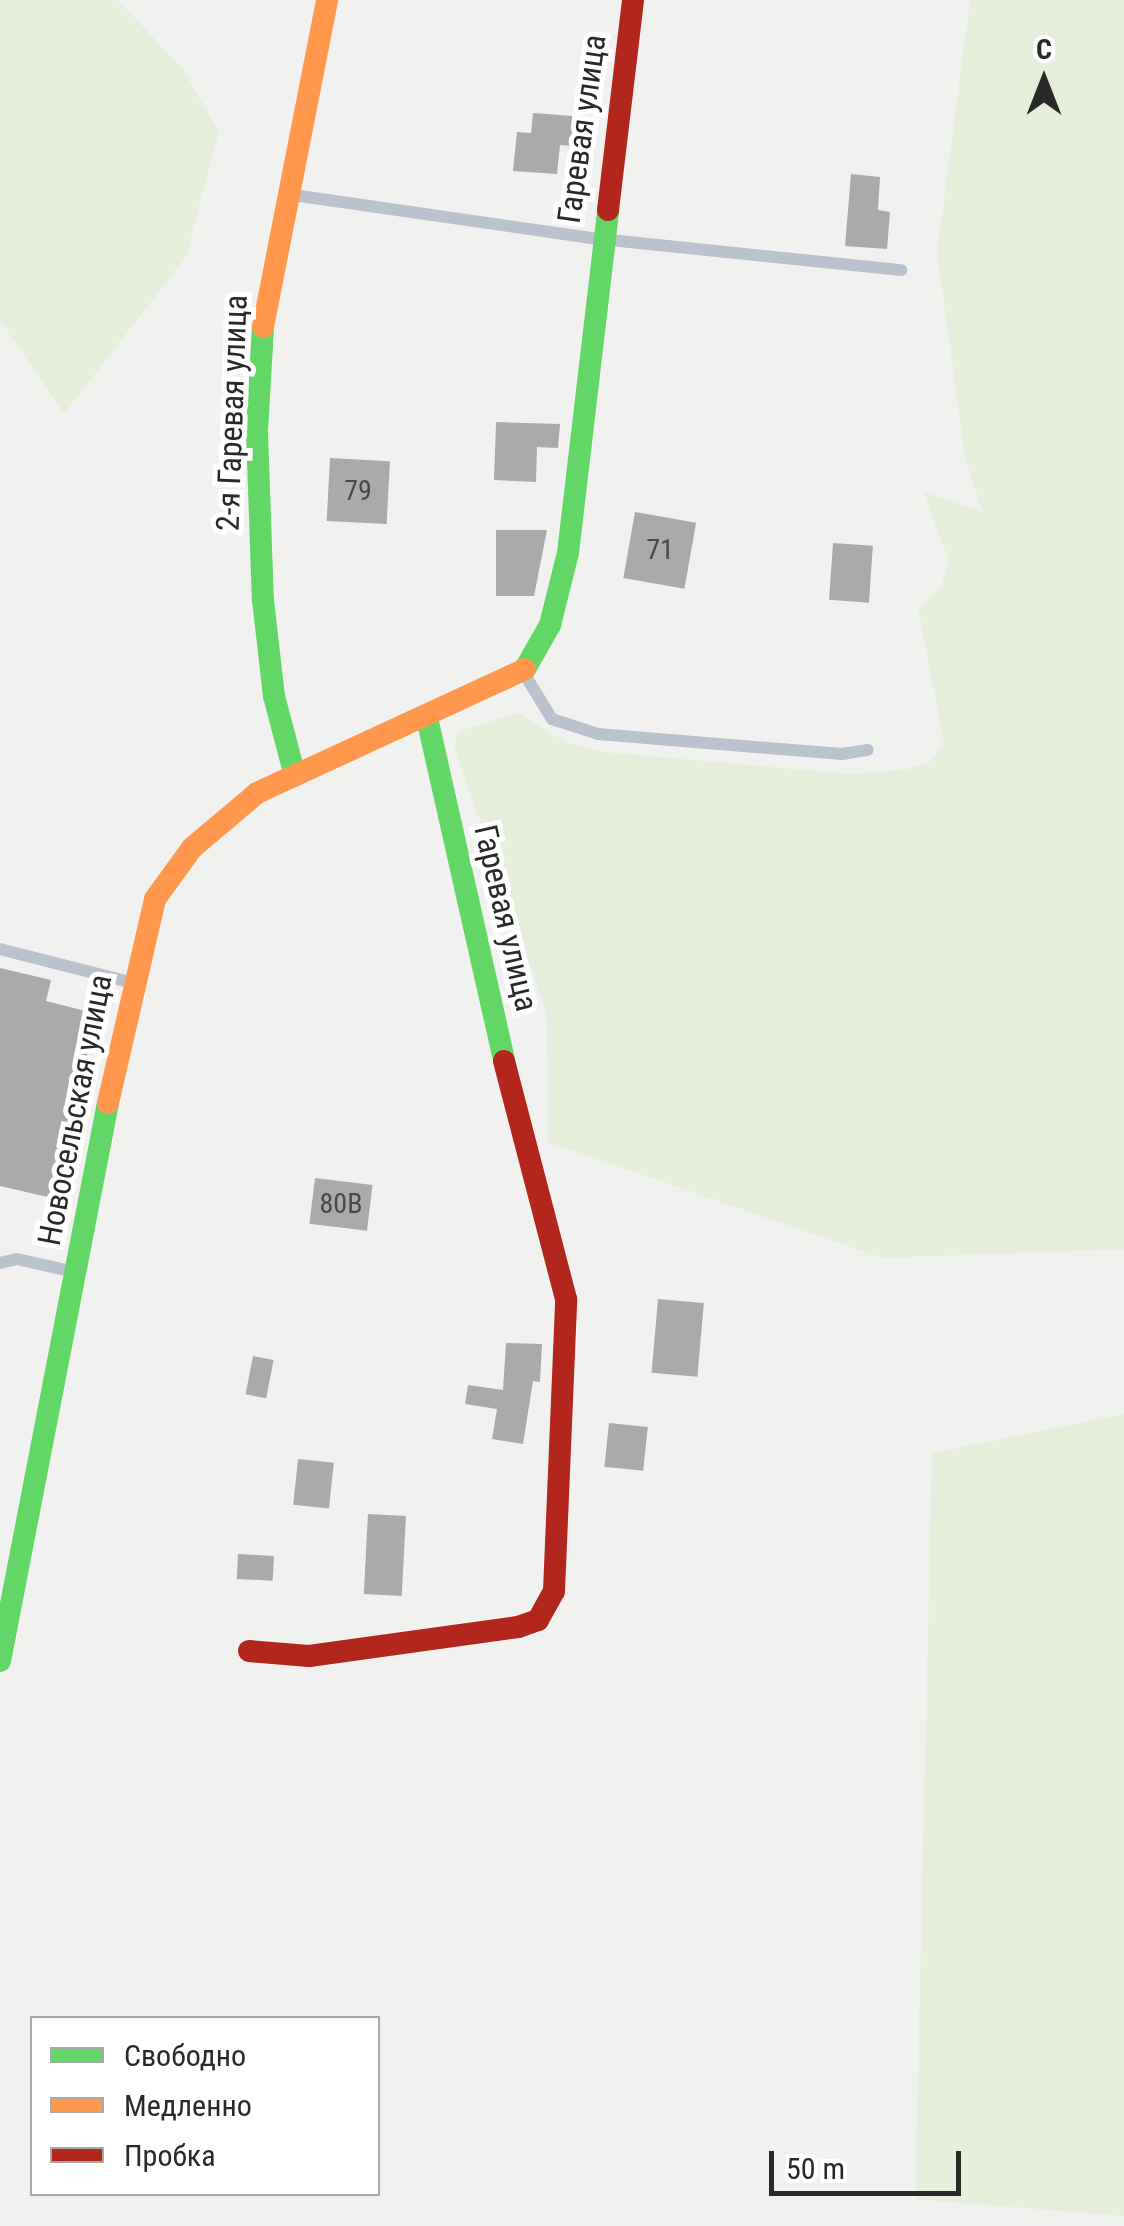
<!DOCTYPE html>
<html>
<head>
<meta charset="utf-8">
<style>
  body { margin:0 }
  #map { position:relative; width:1124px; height:2226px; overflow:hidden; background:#f1f2f0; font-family:"Roboto Condensed",sans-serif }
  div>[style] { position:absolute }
  .green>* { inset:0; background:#e5efdc }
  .building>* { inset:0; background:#aaaaa8; transform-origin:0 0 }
  .lane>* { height:12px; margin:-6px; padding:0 6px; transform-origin:6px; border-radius:6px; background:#bac2cd }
  .fast>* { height:22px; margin:-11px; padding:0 11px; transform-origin:11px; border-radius:11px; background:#63d668 }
  .slow>* { height:22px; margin:-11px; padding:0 11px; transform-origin:11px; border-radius:11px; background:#ff974d }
  .jam>* { height:22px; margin:-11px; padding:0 11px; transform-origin:11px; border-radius:11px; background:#b3261e }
  span { translate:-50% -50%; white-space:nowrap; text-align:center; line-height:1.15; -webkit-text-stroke:10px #fff; paint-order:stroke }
  .number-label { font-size:28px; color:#484948 }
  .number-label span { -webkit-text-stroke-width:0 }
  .street-label { font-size:32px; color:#282928 }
  .legend { position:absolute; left:30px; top:2016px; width:350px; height:180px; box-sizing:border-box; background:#fff; border:2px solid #a9a9a9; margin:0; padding:12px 18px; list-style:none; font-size:30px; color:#282928 }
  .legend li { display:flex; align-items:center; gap:20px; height:50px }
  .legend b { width:50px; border:2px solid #a9a9a9 }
  .north { position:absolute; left:994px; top:30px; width:100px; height:100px; -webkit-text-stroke:8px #fff; paint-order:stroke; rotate:0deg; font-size:28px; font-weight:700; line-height:40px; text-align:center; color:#282928 }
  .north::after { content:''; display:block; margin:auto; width:35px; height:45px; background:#282928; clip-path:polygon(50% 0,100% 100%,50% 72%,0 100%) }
  .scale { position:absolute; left:769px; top:2151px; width:192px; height:45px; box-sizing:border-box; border:5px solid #282928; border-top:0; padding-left:12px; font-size:30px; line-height:35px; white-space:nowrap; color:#282928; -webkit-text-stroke:8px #fff; paint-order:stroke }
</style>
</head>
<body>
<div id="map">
  <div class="green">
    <i style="clip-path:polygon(0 0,118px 0,182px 68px,219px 132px,186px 257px,64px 414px,0 320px)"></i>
    <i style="clip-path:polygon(970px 0,1124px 0,1124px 1249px,882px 1258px,548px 1142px,547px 1014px,454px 747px,457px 732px,518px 713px,564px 741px,603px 752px,849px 774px,906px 770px,929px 762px,944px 744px,918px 609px,940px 588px,949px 561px,923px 492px,982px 512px,965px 458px,937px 253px)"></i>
    <i style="clip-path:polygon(1124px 1414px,1124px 2216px,915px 2199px,932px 1453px)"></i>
  </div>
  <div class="building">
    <i style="clip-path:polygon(533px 113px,586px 117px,584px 147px,560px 145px,557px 174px,513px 171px,517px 132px,531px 133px)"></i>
    <i style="clip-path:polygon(851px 174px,880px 177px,878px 210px,890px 212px,887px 249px,845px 246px)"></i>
    <i style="clip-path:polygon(496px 422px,560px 424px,558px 448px,537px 447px,536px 482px,494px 480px)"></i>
    <i style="left:330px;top:458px;width:60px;height:63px;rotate:3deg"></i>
    <i style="left:635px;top:512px;width:62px;height:67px;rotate:10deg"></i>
    <i style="clip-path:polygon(496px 530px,547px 530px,534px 596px,496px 596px)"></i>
    <i style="left:833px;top:543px;width:40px;height:57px;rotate:4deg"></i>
    <i style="clip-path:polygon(0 968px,51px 980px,46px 1001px,97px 1014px,52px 1198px,0 1186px)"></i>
    <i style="left:315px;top:1178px;width:58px;height:46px;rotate:7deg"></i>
    <i style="left:658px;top:1299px;width:46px;height:74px;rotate:5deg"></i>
    <i style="clip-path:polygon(506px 1343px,542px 1344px,540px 1382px,533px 1381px,523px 1444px,492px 1439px,497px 1409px,465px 1404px,468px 1385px,503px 1390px)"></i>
    <i style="left:253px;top:1356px;width:21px;height:39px;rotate:11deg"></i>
    <i style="left:609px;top:1423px;width:39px;height:44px;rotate:6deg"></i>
    <i style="left:298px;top:1459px;width:36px;height:46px;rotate:6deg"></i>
    <i style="left:368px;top:1514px;width:38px;height:80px;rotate:3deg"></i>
    <i style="left:238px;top:1554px;width:36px;height:25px;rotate:3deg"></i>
  </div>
  <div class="lane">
    <i style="left:293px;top:195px;width:310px;rotate:8.2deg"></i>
    <i style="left:600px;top:239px;width:303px;rotate:5.9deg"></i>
    <i style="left:525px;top:675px;width:52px;rotate:58.5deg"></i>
    <i style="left:552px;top:719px;width:48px;rotate:18.1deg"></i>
    <i style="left:598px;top:734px;width:245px;rotate:4.7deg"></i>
    <i style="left:842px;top:754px;width:26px;rotate:-9deg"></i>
    <i style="left:0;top:949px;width:133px;rotate:14.3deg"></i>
    <i style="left:0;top:1263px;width:17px;rotate:-13deg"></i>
    <i style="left:17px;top:1259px;width:54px;rotate:12.8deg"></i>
  </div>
  <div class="fast">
    <i style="left:263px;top:327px;width:105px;rotate:93.3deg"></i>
    <i style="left:257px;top:432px;width:168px;rotate:88deg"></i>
    <i style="left:263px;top:600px;width:97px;rotate:83.5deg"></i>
    <i style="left:274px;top:696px;width:79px;rotate:75.3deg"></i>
    <i style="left:525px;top:669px;width:51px;rotate:-60.4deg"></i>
    <i style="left:550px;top:625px;width:74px;rotate:-76deg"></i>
    <i style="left:568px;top:553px;width:345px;rotate:-83.3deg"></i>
    <i style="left:427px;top:718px;width:352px;rotate:77.3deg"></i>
    <i style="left:0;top:1661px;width:568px;rotate:-79.05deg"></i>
  </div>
  <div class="slow">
    <i style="left:263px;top:327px;width:333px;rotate:-78.9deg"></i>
    <i style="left:108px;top:1103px;width:209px;rotate:-77deg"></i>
    <i style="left:155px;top:899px;width:63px;rotate:-54deg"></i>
    <i style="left:192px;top:848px;width:85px;rotate:-40.2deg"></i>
    <i style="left:257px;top:793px;width:295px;rotate:-24.8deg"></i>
  </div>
  <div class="jam">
    <i style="left:608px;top:210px;width:211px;rotate:-83.2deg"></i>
    <i style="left:249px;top:1651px;width:60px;rotate:4.8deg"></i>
    <i style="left:309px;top:1656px;width:211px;rotate:-7.9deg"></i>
    <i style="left:518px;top:1627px;width:21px;rotate:-19deg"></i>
    <i style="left:538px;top:1620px;width:33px;rotate:-61deg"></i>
    <i style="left:554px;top:1591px;width:292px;rotate:-87.6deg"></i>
    <i style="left:566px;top:1299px;width:246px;rotate:-104.6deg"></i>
  </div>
  <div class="number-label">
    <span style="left:358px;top:491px">79</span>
    <span style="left:660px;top:550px">71</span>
    <span style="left:341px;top:1204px">80В</span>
  </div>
  <div class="street-label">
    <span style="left:582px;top:129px;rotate:-82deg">Гаревая улица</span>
    <span style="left:232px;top:413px;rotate:-88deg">2-я Гаревая улица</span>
    <span style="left:506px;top:918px;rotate:77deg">Гаревая улица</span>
    <span style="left:75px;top:1110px;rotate:-79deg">Новосельская улица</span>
  </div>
  <ul class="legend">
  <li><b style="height:12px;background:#63d668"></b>Свободно</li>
  <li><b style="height:12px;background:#ff974d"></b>Медленно</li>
  <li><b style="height:12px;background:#b3261e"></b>Пробка</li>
  </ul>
  <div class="north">С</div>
  <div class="scale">50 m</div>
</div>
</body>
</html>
